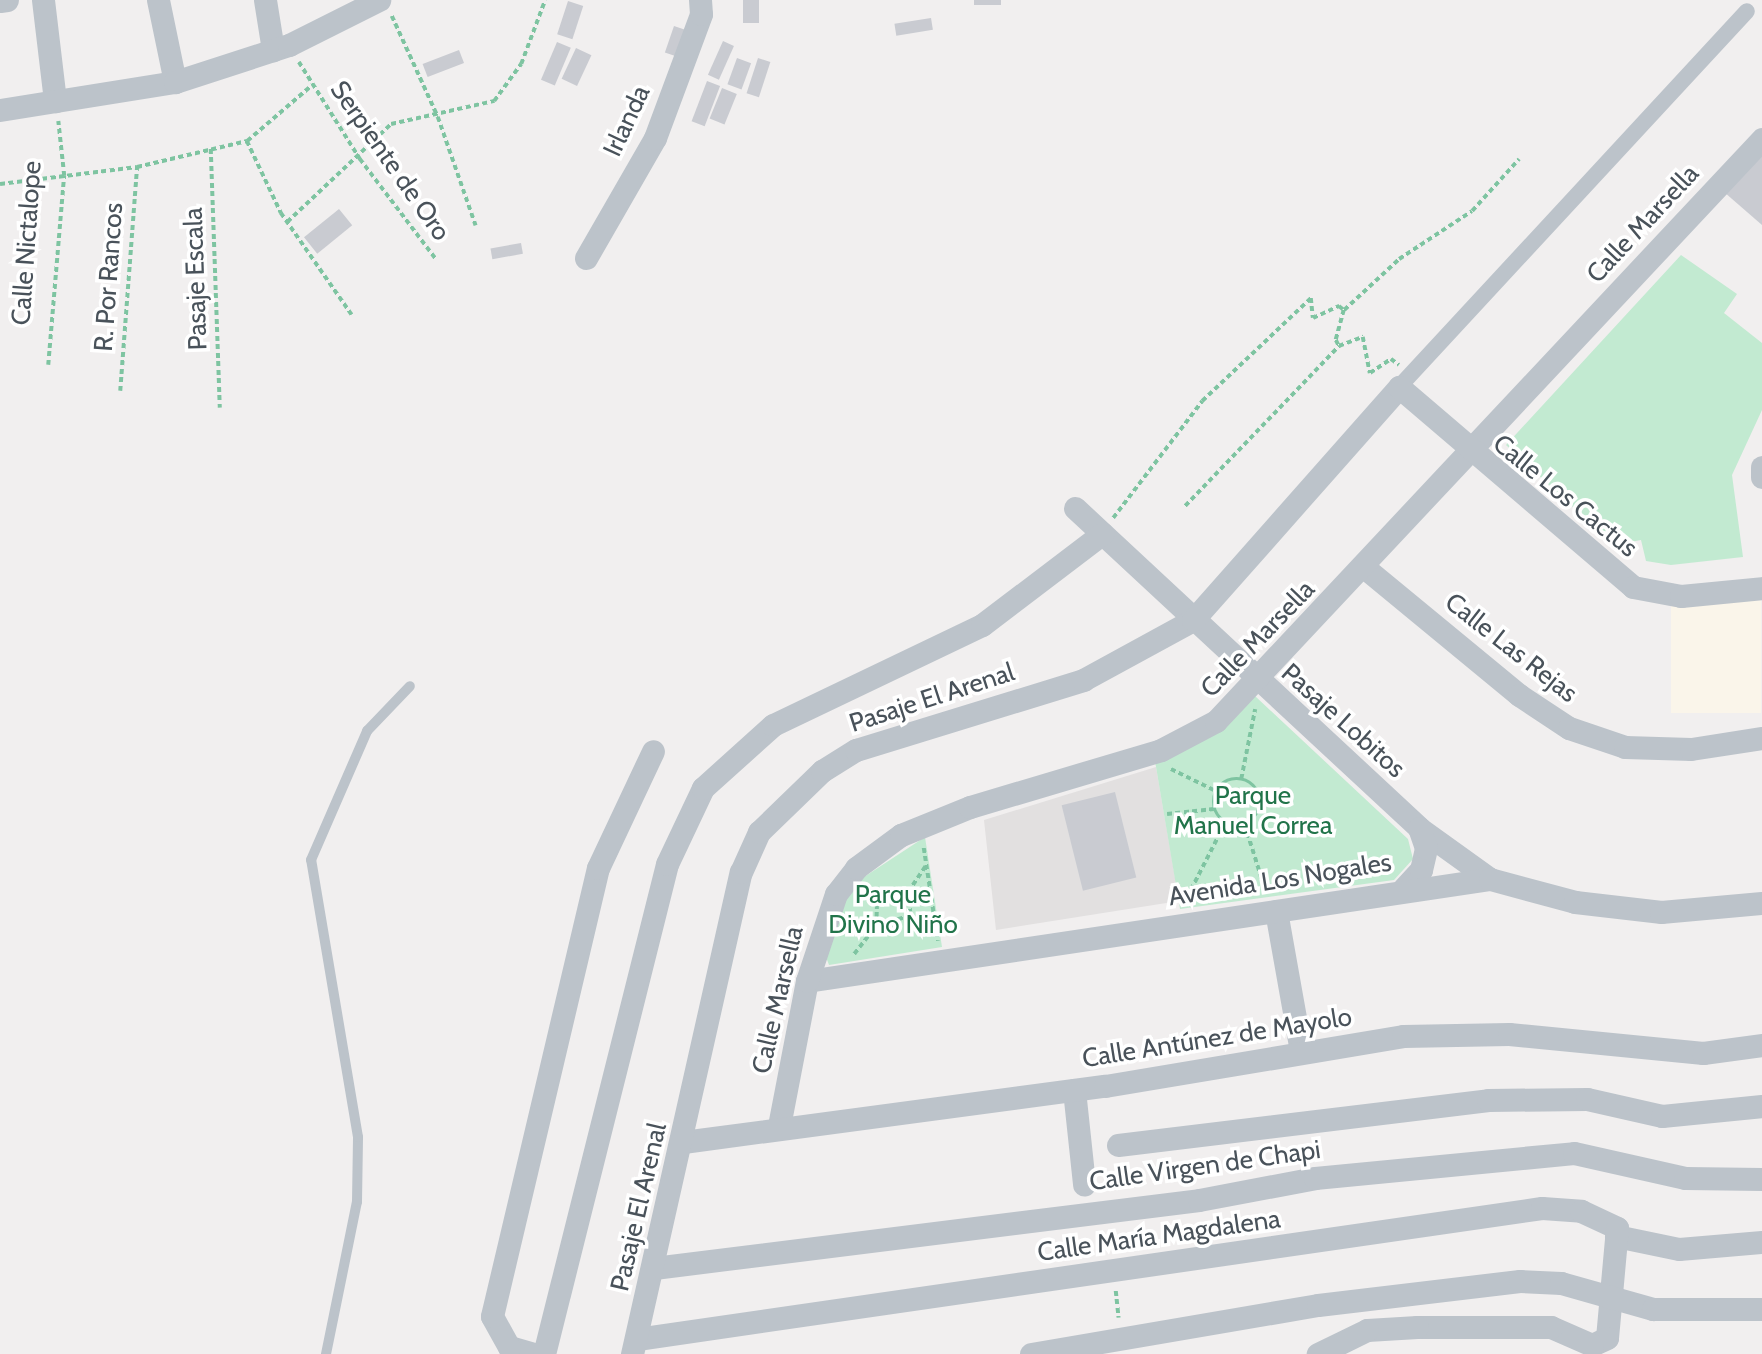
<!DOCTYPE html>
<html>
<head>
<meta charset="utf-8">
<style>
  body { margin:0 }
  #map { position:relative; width:1762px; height:1354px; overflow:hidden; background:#f1efef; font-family:Cabin,sans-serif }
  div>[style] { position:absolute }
  .commercial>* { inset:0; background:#faf5ea; transform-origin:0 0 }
  .education>* { inset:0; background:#e2e0e0 }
  .green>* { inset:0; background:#c2ead1 }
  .building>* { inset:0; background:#c9cbd1; transform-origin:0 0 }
  .path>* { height:3.5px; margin-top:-1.75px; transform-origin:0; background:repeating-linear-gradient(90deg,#7ec4a1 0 5px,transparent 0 8.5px) }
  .path>.ring { margin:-1.75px; padding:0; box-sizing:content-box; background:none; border:3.5px solid #7ec4a1; border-radius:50% }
  .service>* { height:10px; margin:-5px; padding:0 5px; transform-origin:5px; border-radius:5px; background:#bcc3ca }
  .pedestrian>* { height:16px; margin:-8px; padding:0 8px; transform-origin:8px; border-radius:8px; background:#bcc3ca }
  .minor>* { height:23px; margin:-11.5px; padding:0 11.5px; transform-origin:11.5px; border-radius:11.5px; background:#bcc3ca }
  span { translate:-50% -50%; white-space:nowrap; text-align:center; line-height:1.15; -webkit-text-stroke:7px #fff; paint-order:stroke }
  .street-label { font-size:26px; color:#49525a }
  .park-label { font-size:26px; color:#21744a }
</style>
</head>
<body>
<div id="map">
  <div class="commercial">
    <i style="left:1761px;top:596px;width:117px;height:90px;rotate:90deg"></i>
  </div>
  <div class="education">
    <i style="clip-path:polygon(1156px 767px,1179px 901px,996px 930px,984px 820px)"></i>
  </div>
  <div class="green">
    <i style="clip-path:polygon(1681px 255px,1737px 294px,1724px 313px,1762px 343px,1762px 410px,1732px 475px,1743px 557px,1671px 565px,1646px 561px,1641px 540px,1614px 545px,1506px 445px)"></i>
    <i style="clip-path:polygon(1255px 696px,1408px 839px,1413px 859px,1394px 880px,1180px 909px,1155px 761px,1215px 733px)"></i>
    <i style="clip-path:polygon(925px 837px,942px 947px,829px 965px,826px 957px,846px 900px,864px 877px)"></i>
  </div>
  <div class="building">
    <i style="left:743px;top:0;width:16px;height:23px"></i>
    <i style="left:974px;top:0;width:27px;height:5px"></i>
    <i style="left:568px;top:1px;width:16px;height:35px;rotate:18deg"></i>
    <i style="left:931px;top:18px;width:12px;height:37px;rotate:81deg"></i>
    <i style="left:674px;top:26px;width:18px;height:28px;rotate:19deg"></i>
    <i style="left:723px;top:41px;width:12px;height:37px;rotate:24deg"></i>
    <i style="left:557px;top:42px;width:15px;height:41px;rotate:23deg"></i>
    <i style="left:576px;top:48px;width:17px;height:34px;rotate:25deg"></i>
    <i style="left:459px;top:50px;width:14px;height:39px;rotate:69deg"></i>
    <i style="left:737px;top:58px;width:15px;height:28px;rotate:20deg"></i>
    <i style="left:758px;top:58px;width:13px;height:37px;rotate:18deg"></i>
    <i style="left:707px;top:81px;width:14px;height:43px;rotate:21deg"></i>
    <i style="left:722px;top:88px;width:16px;height:33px;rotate:22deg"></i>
    <i style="clip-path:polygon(1762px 152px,1762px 225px,1724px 192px)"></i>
    <i style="left:339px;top:209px;width:21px;height:45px;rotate:51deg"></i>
    <i style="left:521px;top:243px;width:11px;height:31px;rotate:80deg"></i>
    <i style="left:1115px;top:792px;width:88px;height:55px;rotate:76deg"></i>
  </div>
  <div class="path">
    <i style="left:392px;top:16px;width:111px;rotate:65.5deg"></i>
    <i style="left:438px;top:117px;width:115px;rotate:70.8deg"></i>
    <i style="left:299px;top:62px;width:115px;rotate:57.8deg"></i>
    <i style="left:360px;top:159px;width:126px;rotate:52.8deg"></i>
    <i style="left:247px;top:141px;width:80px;rotate:64.7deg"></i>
    <i style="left:281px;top:213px;width:124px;rotate:55.2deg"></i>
    <i style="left:211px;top:149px;width:259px;rotate:88deg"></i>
    <i style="left:0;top:184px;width:138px;rotate:-7.1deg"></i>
    <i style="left:137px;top:167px;width:113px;rotate:-13.3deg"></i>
    <i style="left:247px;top:141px;width:86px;rotate:-40.7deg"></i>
    <i style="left:287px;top:222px;width:143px;rotate:-43.3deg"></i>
    <i style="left:391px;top:124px;width:106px;rotate:-12.6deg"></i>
    <i style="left:494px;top:101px;width:46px;rotate:-53.9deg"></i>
    <i style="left:521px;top:64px;width:68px;rotate:-69.4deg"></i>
    <i style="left:1344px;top:310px;width:75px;rotate:-42.8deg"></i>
    <i style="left:1399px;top:259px;width:87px;rotate:-33.3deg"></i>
    <i style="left:1472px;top:211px;width:70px;rotate:-47.9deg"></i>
    <i style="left:48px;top:365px;width:190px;rotate:-85.2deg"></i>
    <i style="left:64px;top:176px;width:55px;rotate:-96.2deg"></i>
    <i style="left:120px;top:391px;width:225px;rotate:-85.7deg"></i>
    <i style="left:1185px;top:506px;width:222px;rotate:-46.1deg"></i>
    <i style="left:1113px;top:518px;width:147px;rotate:-52.7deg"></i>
    <i style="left:1202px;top:401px;width:150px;rotate:-43.4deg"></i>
    <i style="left:1311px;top:298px;width:20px;rotate:84deg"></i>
    <i style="left:1313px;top:318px;width:29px;rotate:-25deg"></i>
    <i style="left:1339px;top:306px;width:6px;rotate:39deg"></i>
    <i style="left:1344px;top:310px;width:31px;rotate:105deg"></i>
    <i style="left:1336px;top:340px;width:7px;rotate:63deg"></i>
    <i style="left:1339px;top:346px;width:26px;rotate:-21deg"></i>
    <i style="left:1363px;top:337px;width:37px;rotate:79deg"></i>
    <i style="left:1370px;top:373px;width:25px;rotate:-34deg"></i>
    <i style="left:1391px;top:359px;width:10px;rotate:37deg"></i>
    <i style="left:1171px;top:769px;width:50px;rotate:26.1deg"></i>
    <i class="ring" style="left:1214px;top:779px;width:42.5px;height:42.5px"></i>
    <i style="left:1241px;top:779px;width:71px;rotate:-78.7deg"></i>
    <i style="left:1167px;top:814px;width:47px;rotate:-6.1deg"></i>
    <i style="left:1245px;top:825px;width:70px;rotate:72.6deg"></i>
    <i style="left:924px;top:848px;width:94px;rotate:81.4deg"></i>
    <i style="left:863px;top:892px;width:17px;rotate:40deg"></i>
    <i style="left:908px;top:892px;width:24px;rotate:83deg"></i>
    <i style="left:911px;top:916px;width:36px;rotate:164deg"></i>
    <i style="left:876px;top:926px;width:23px;rotate:-88deg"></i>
    <i style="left:877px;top:903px;width:33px;rotate:-20deg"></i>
    <i style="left:908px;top:892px;width:32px;rotate:-56deg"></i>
    <i style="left:1183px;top:905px;width:92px;rotate:-62.9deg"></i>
    <i style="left:854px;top:954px;width:36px;rotate:-52deg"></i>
    <i style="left:1116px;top:1291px;width:27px;rotate:84deg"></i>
  </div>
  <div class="service">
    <i style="left:326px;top:1354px;width:155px;rotate:-78.5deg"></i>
    <i style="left:357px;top:1202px;width:65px;rotate:-89.1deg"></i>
    <i style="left:358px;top:1137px;width:281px;rotate:-99.6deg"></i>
    <i style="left:311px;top:860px;width:141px;rotate:-66.5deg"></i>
    <i style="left:367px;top:731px;width:62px;rotate:-46.3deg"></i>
  </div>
  <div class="pedestrian">
    <i style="left:1399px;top:387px;width:512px;rotate:-47.21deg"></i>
  </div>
  <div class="minor">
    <i style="left:43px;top:0;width:102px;rotate:83.2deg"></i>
    <i style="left:158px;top:0;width:84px;rotate:78.3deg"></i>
    <i style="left:265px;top:0;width:51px;rotate:80.9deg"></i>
    <i style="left:0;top:1px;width:7px;rotate:-8deg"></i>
    <i style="left:0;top:110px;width:177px;rotate:-9.1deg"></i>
    <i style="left:175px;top:82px;width:120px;rotate:-18deg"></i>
    <i style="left:289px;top:45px;width:101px;rotate:-26.6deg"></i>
    <i style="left:586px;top:258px;width:138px;rotate:-60.1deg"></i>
    <i style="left:655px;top:138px;width:132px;rotate:-69.6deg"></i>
    <i style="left:701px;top:14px;width:14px;rotate:-94deg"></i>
    <i style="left:1762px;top:467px;width:10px;rotate:90deg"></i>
    <i style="left:1075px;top:508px;width:470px;rotate:42.9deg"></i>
    <i style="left:1419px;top:828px;width:87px;rotate:35.7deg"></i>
    <i style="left:1365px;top:568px;width:200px;rotate:39.5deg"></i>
    <i style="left:1519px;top:695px;width:60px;rotate:33.4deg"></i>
    <i style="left:1569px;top:728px;width:59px;rotate:18.7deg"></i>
    <i style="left:1625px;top:747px;width:66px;rotate:1.7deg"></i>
    <i style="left:1691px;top:749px;width:72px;rotate:-8.8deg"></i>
    <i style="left:1404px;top:888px;width:25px;rotate:-47deg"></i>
    <i style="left:1421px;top:870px;width:23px;rotate:-77deg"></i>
    <i style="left:1426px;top:848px;width:21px;rotate:-109deg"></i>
    <i style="left:1276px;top:911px;width:143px;rotate:79.9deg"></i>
    <i style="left:807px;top:981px;width:691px;rotate:-8.49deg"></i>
    <i style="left:1490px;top:879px;width:88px;rotate:15.1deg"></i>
    <i style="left:1575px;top:902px;width:87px;rotate:6.6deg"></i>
    <i style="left:1661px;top:912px;width:101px;rotate:-5.1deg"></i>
    <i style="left:1074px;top:1090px;width:95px;rotate:83.9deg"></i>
    <i style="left:779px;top:1126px;width:148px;rotate:-79.1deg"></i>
    <i style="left:807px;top:981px;width:92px;rotate:-71.6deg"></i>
    <i style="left:836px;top:894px;width:33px;rotate:-52deg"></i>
    <i style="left:856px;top:868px;width:56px;rotate:-36.3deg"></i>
    <i style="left:901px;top:835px;width:74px;rotate:-22.1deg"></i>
    <i style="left:970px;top:807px;width:199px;rotate:-16.6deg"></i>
    <i style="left:1161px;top:750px;width:62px;rotate:-27.8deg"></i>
    <i style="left:1216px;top:721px;width:798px;rotate:-46.83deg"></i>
    <i style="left:683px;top:1142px;width:426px;rotate:-7.6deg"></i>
    <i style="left:1105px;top:1086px;width:302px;rotate:-9.5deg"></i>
    <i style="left:1403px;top:1036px;width:106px;rotate:-1.1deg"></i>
    <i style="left:1509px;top:1034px;width:195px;rotate:5.6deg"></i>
    <i style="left:1703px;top:1053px;width:60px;rotate:-7.7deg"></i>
    <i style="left:1118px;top:1145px;width:373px;rotate:-6.9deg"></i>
    <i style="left:1488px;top:1100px;width:99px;rotate:-0.6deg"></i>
    <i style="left:1587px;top:1099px;width:77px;rotate:12.8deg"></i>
    <i style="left:1662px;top:1116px;width:100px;rotate:-5.7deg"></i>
    <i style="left:1616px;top:1236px;width:64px;rotate:11.7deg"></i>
    <i style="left:1679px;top:1249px;width:83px;rotate:-4.8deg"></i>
    <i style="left:654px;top:1268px;width:549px;rotate:-7.11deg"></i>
    <i style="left:1199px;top:1200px;width:118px;rotate:-10.7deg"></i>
    <i style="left:1315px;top:1178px;width:260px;rotate:-5.5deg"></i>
    <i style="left:1574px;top:1153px;width:114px;rotate:12.7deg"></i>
    <i style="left:1685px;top:1178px;width:77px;rotate:0.7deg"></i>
    <i style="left:637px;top:1339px;width:914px;rotate:-8.24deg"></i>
    <i style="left:1542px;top:1208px;width:39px;rotate:4deg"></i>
    <i style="left:1581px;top:1211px;width:40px;rotate:25deg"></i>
    <i style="left:1617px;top:1228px;width:110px;rotate:95.2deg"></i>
    <i style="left:1607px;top:1338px;width:17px;rotate:155deg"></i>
    <i style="left:1592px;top:1345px;width:45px;rotate:-156.3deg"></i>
    <i style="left:1551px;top:1327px;width:134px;rotate:180deg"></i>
    <i style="left:1417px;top:1327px;width:50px;rotate:176.6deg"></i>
    <i style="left:1367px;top:1330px;width:55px;rotate:153.9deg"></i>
    <i style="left:534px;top:1354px;width:26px;rotate:-164deg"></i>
    <i style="left:509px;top:1347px;width:35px;rotate:-119deg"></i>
    <i style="left:492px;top:1316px;width:460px;rotate:-76.7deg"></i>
    <i style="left:598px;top:868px;width:129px;rotate:-64.8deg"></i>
    <i style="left:544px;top:1354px;width:505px;rotate:-75.91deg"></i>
    <i style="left:667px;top:864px;width:84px;rotate:-64.7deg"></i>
    <i style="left:703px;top:788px;width:94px;rotate:-42deg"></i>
    <i style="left:773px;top:725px;width:232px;rotate:-25.6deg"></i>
    <i style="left:982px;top:625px;width:151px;rotate:-37.2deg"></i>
    <i style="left:632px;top:1354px;width:494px;rotate:-77.3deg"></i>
    <i style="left:741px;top:872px;width:44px;rotate:-65.8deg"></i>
    <i style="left:759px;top:832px;width:88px;rotate:-44.1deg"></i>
    <i style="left:822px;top:771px;width:40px;rotate:-32deg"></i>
    <i style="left:856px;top:750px;width:238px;rotate:-17.1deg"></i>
    <i style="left:1083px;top:680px;width:125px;rotate:-28.6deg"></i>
    <i style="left:1193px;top:620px;width:311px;rotate:-48.5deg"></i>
    <i style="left:1399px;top:387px;width:308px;rotate:40.5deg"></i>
    <i style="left:1633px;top:587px;width:49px;rotate:10.6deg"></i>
    <i style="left:1681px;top:596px;width:81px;rotate:-5.6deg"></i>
    <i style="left:1031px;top:1354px;width:291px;rotate:-9.7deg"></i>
    <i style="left:1318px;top:1305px;width:203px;rotate:-6.8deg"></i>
    <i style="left:1520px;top:1281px;width:41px;rotate:2.8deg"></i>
    <i style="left:1561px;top:1283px;width:96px;rotate:15.8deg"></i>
    <i style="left:1653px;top:1309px;width:109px"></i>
  </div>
  <div class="street-label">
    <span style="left:627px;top:121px;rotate:-65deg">Irlanda</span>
    <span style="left:390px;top:161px;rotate:55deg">Serpiente de Oro</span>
    <span style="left:1643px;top:224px;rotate:-47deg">Calle Marsella</span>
    <span style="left:27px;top:243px;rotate:-86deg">Calle Nictalope</span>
    <span style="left:109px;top:277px;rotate:-86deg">R. Por Rancos</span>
    <span style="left:196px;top:279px;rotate:-92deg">Pasaje Escala</span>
    <span style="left:1565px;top:496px;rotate:39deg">Calle Los Cactus</span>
    <span style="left:1258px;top:639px;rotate:-46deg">Calle Marsella</span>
    <span style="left:1511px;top:648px;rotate:38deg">Calle Las Rejas</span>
    <span style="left:932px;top:698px;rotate:-18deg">Pasaje El Arenal</span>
    <span style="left:1343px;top:721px;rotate:42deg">Pasaje Lobitos</span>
    <span style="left:1280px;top:880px;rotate:-9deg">Avenida Los Nogales</span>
    <span style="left:778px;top:1000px;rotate:-77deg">Calle Marsella</span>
    <span style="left:1217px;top:1038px;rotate:-9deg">Calle Antúnez de Mayolo</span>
    <span style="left:1205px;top:1166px;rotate:-8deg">Calle Virgen de Chapi</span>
    <span style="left:639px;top:1207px;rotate:-77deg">Pasaje El Arenal</span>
    <span style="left:1159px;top:1236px;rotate:-8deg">Calle María Magdalena</span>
  </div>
  <div class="park-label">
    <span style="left:1253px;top:811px">Parque<br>Manuel Correa</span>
    <span style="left:893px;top:910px">Parque<br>Divino Niño</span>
  </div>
</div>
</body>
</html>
